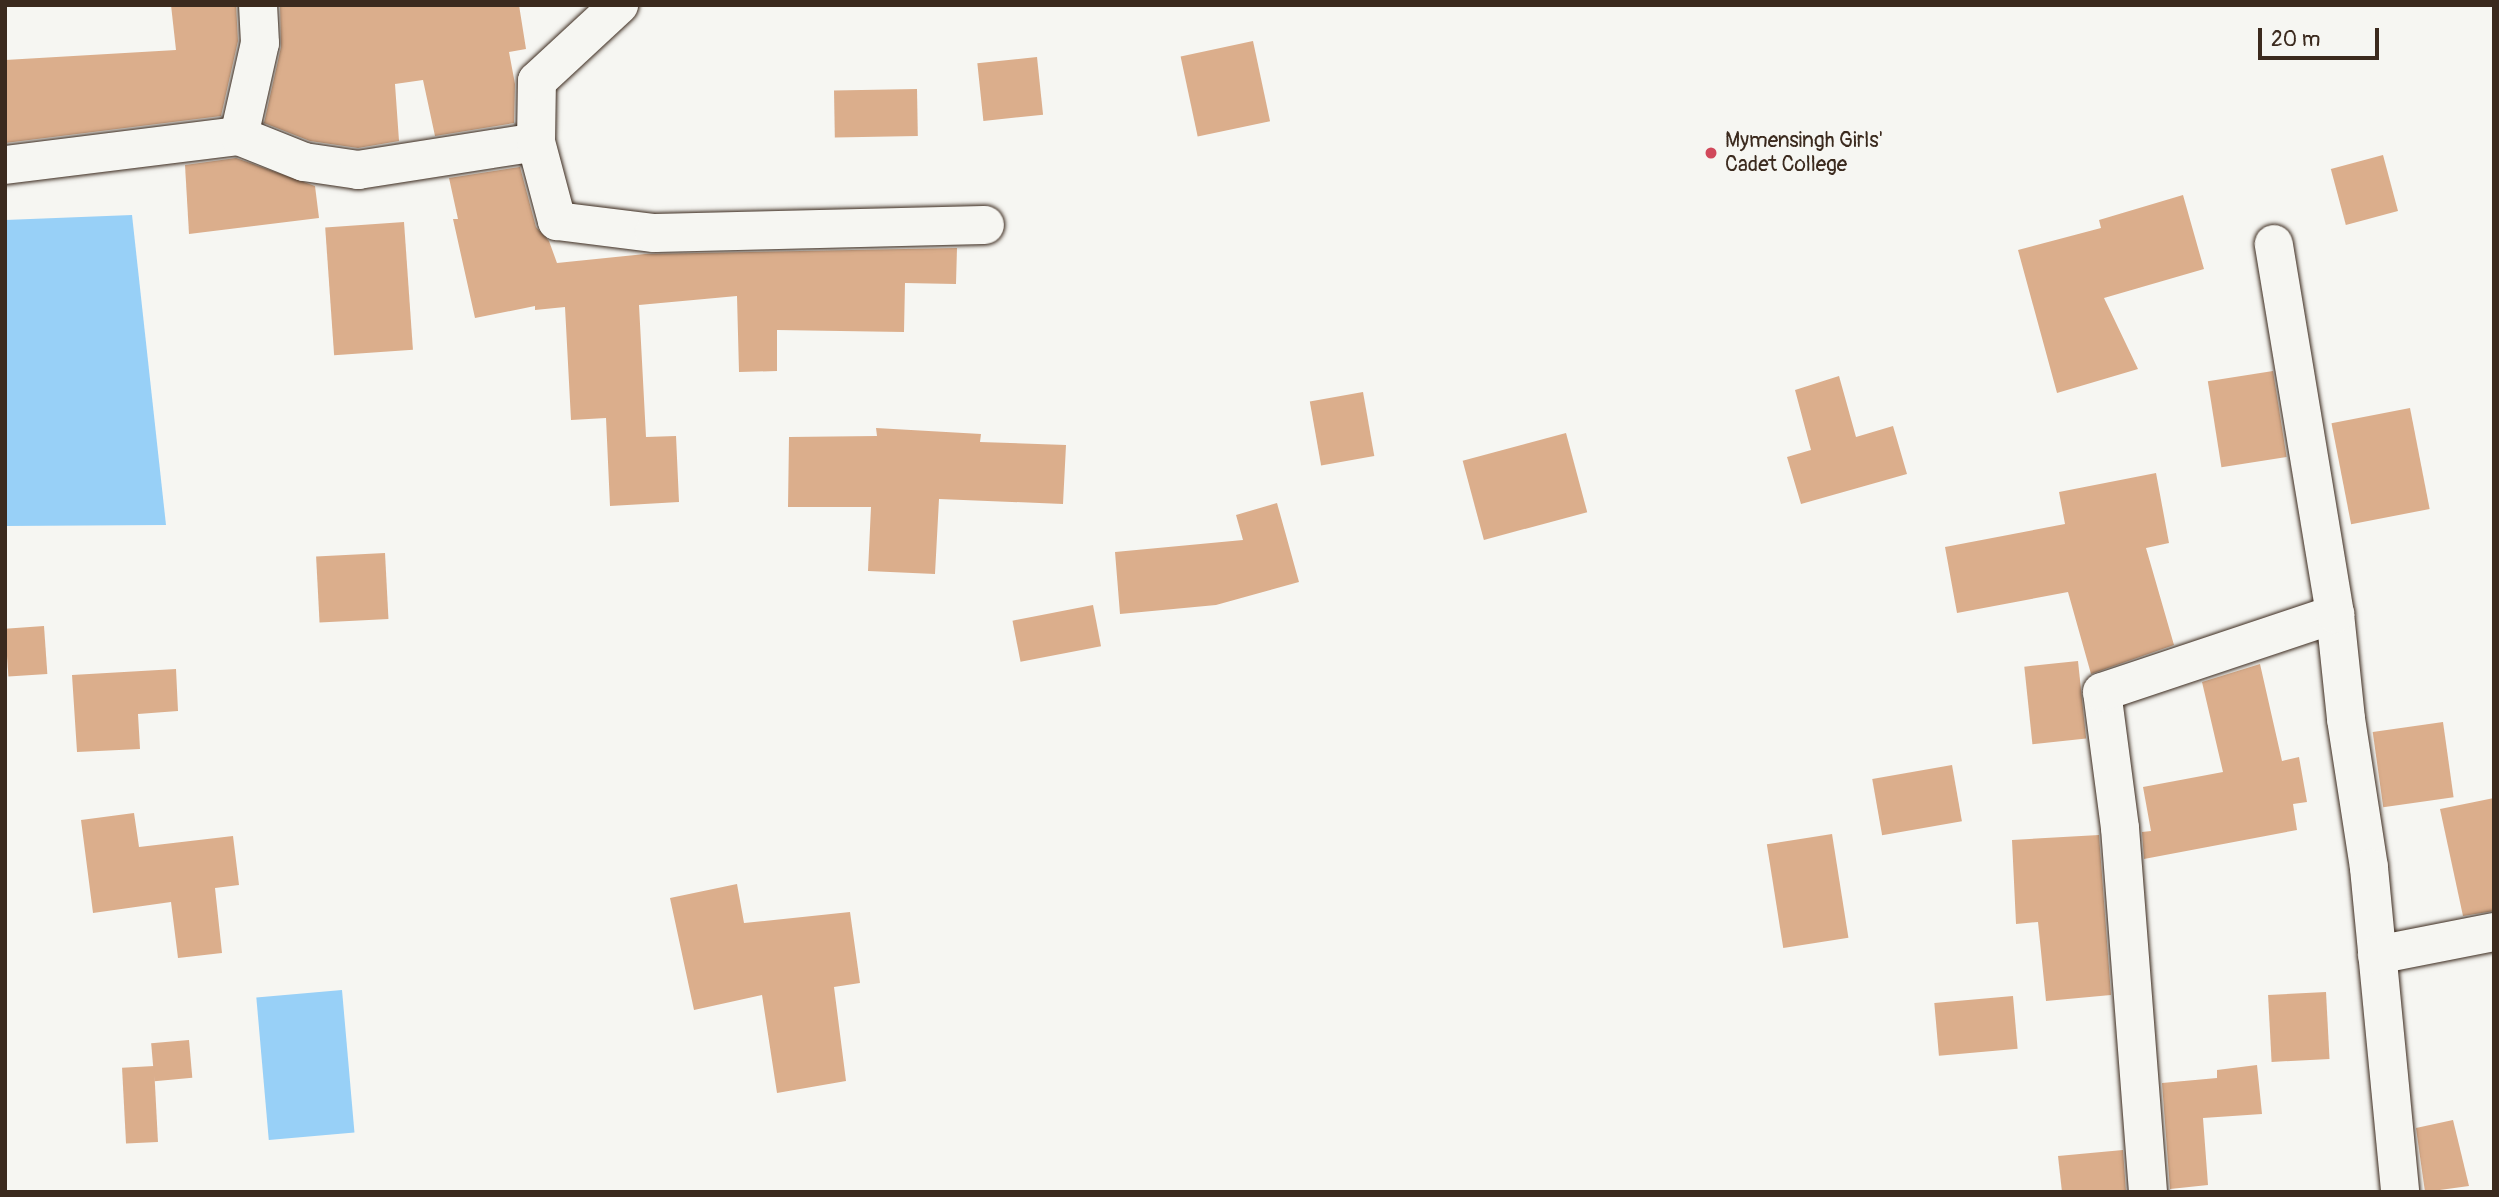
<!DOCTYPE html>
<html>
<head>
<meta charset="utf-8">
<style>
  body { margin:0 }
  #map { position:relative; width:2499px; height:1197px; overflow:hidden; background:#f6f6f2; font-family:Pangolin,sans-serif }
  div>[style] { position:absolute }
  .water>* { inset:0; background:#98d0f7; transform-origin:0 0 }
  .building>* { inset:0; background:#dbae8c; transform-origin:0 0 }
  .roads { filter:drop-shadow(0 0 2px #3b2a1e) drop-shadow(0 0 2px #3b2a1e) }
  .minor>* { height:38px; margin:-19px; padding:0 19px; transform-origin:19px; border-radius:19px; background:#f6f6f2 }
  .dots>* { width:19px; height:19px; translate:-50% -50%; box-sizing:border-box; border:4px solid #f6f6f2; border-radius:50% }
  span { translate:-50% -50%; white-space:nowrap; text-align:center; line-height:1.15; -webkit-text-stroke:5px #f6f6f2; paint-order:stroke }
  .poi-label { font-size:21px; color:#3b2a1e }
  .left { translate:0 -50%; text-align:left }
  .frame { position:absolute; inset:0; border:7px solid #3b2a1e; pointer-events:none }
  .scale { position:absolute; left:2258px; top:28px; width:121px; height:32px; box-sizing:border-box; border:4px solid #3b2a1e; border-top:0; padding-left:9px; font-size:21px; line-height:24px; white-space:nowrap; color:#3b2a1e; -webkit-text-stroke:5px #f6f6f2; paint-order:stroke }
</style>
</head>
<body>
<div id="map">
  <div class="water">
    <i style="clip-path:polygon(132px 215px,166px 525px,5px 526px,5px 220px)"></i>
    <i style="left:342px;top:990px;width:143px;height:86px;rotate:85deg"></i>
  </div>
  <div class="building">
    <i style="clip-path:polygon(171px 5px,236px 5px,238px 41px,221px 116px,5px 143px,5px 60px,176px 50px)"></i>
    <i style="clip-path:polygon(280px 5px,519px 5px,526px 49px,509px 52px,515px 84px,514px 123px,435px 136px,423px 80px,395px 84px,399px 141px,358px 148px,310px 141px,264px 123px,281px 47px)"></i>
    <i style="left:1253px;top:41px;width:82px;height:74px;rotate:78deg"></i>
    <i style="left:1037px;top:57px;width:58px;height:60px;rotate:84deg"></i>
    <i style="left:917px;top:89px;width:47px;height:83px;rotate:89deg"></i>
    <i style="left:2383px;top:155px;width:58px;height:54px;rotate:75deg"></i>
    <i style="clip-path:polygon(236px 158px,315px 186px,319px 218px,189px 234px,185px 165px)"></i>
    <i style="clip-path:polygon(520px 167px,536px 227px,549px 241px,557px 263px,645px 254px,957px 248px,956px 284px,905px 283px,904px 332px,777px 330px,777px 371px,739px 372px,737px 296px,639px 305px,646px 437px,676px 436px,679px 502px,610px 506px,606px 418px,571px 420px,565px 307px,535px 310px,535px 306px,475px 318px,453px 219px,458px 219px,449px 178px)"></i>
    <i style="clip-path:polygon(2183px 195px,2204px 269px,2104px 298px,2138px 369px,2057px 393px,2018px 250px,2101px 228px,2099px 220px)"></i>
    <i style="left:404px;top:222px;width:128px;height:79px;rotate:86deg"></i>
    <i style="left:2273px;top:371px;width:87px;height:66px;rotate:81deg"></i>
    <i style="clip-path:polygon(1839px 376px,1856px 437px,1893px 426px,1907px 474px,1801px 504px,1787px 457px,1811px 450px,1795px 390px)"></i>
    <i style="left:1363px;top:392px;width:65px;height:54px;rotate:80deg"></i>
    <i style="left:2410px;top:408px;width:103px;height:80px;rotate:79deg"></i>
    <i style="clip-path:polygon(876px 428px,981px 434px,980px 442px,1066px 445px,1063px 504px,939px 499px,935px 574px,868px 571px,871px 507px,788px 507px,789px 437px,877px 436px)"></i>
    <i style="left:1566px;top:433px;width:82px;height:107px;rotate:75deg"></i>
    <i style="clip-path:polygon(2156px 473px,2169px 543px,2146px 548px,2174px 645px,2091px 674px,2068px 592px,1957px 613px,1945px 547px,2065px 524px,2059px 492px)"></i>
    <i style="clip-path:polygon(1277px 503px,1299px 582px,1216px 605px,1120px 614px,1115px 552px,1243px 540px,1236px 515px)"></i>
    <i style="left:385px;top:553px;width:66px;height:69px;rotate:87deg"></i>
    <i style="left:1093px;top:605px;width:42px;height:82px;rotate:79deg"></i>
    <i style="left:44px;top:626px;width:48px;height:39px;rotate:86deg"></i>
    <i style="left:2078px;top:661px;width:78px;height:54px;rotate:84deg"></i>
    <i style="clip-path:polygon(2260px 664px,2282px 761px,2299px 757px,2307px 802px,2293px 804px,2297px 830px,2144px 859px,2142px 832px,2151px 831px,2143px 787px,2223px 772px,2202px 682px)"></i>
    <i style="clip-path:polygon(176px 669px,178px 711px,138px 714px,140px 749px,77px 752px,72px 675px)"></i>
    <i style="left:2443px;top:722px;width:76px;height:71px;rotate:82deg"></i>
    <i style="left:1952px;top:765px;width:57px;height:81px;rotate:80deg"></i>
    <i style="clip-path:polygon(2494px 798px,2494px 911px,2463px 916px,2440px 809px)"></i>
    <i style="clip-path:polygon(134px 813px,139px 847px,233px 836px,239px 885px,215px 888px,222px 953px,178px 958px,171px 902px,93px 913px,81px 820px)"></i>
    <i style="left:1832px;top:834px;width:105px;height:66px;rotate:81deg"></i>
    <i style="clip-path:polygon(2099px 835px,2111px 995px,2046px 1001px,2038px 922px,2016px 924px,2012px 840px)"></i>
    <i style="clip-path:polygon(737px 884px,744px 923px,850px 912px,860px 983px,834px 987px,846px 1081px,777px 1093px,762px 995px,694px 1010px,670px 898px)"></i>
    <i style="left:2326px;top:992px;width:67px;height:58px;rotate:87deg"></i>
    <i style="left:2013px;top:996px;width:53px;height:79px;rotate:85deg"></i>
    <i style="left:189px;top:1040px;width:38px;height:38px;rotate:85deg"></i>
    <i style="clip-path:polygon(2257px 1065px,2262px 1114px,2203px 1118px,2208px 1185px,2170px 1189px,2162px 1083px,2217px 1078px,2217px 1070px)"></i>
    <i style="left:154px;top:1066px;width:76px;height:32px;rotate:87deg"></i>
    <i style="clip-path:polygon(2453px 1120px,2469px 1186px,2425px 1192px,2416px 1128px)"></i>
    <i style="clip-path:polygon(2123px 1150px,2126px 1192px,2062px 1192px,2058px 1156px)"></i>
  </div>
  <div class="roads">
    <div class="minor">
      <i style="left:239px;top:136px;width:70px;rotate:21.8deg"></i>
      <i style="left:304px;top:162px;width:55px;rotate:8.4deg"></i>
      <i style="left:358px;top:170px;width:180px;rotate:-8.9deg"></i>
      <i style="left:536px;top:142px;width:82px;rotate:75.1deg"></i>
      <i style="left:557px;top:221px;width:98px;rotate:7.1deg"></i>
      <i style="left:654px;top:233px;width:331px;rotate:-1.4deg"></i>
      <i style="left:536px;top:142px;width:61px;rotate:-89.1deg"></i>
      <i style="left:537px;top:81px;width:112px;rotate:-42.8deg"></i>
      <i style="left:5px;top:165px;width:236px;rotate:-7.1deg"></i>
      <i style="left:239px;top:136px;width:95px;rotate:-77.3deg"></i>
      <i style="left:260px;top:43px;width:38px;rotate:-93deg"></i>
      <i style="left:2335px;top:614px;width:106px;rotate:84deg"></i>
      <i style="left:2346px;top:719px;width:151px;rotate:81.2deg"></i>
      <i style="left:2369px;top:868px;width:325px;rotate:84.5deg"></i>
      <i style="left:2377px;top:955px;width:119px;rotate:-11.1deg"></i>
      <i style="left:2148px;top:1192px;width:365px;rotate:-94.4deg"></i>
      <i style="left:2120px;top:828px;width:137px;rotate:-97.5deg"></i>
      <i style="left:2102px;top:692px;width:246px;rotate:-18.5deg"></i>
      <i style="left:2335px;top:614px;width:375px;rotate:-99.4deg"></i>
    </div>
  </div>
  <div class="dots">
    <i style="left:1711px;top:153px;background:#d1495b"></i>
  </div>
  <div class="poi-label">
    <span class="left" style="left:1725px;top:153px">Mymensingh Girls'<br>Cadet College</span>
  </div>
  <div class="frame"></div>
  <div class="scale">20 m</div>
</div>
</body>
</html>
